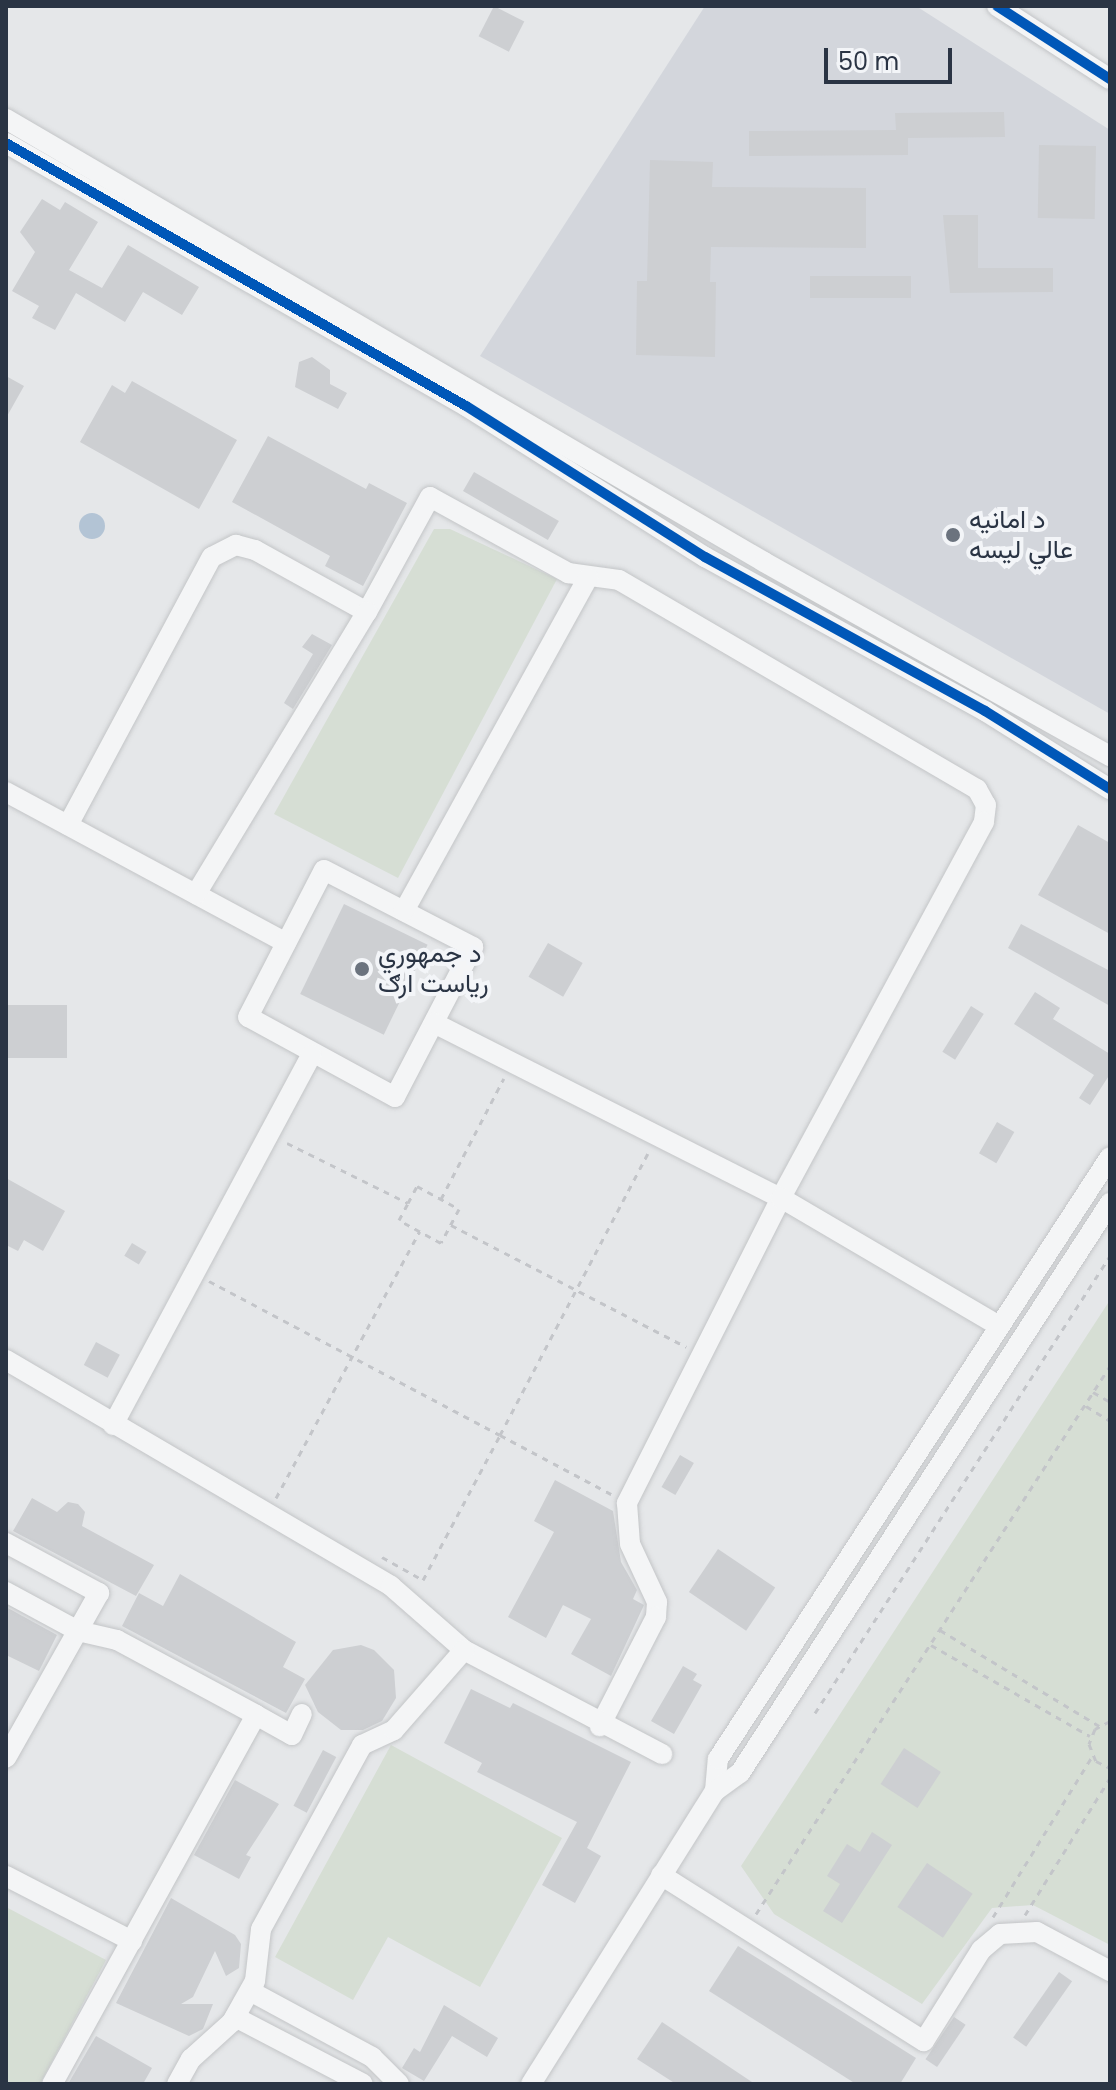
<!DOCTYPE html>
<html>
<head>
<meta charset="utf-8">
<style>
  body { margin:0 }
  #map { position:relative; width:1116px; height:2090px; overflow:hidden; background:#e5e7e9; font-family:Poppins,Vazirmatn,sans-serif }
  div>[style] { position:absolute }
  .built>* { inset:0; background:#d3d6dc }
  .green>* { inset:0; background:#d6ded4 }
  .water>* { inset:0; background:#b3c4d5 }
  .round { border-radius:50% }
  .building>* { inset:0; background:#cdcfd2; transform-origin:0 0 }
  .path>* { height:3px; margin-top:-1.5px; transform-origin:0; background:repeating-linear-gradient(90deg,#c3c5c9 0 6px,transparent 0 12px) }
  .roads { filter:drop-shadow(0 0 2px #c3c5c7) drop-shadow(0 0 2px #c3c5c7) }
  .minor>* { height:20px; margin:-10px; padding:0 10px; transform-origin:10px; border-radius:10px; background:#f4f5f6 }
  .cycleway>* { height:10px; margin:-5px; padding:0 5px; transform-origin:5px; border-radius:5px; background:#0057b8 }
  .dots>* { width:22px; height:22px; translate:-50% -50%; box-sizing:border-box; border:4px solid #f3f5f8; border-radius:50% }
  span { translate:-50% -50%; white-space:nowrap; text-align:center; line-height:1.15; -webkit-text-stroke:8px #f3f5f8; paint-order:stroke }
  .poi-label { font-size:26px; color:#2a3444 }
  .left { translate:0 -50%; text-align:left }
  .frame { position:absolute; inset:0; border:8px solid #2a3444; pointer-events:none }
  .scale { position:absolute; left:824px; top:48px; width:128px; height:36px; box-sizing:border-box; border:4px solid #2a3444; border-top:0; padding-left:10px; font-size:24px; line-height:28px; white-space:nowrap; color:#2a3444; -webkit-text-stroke:6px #f3f5f8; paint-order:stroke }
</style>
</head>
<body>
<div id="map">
  <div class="built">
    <i style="clip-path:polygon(705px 6px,916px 6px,1110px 130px,1110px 714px,480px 356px)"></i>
  </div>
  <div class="green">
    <i style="clip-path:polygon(434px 529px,450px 529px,557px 579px,398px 878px,274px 814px)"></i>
    <i style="clip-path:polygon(1110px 1300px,1110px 1945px,1033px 1905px,992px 1908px,922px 2004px,774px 1914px,741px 1866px)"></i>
    <i style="clip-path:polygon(391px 1745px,562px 1838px,480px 1987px,388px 1937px,353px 2000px,275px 1957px)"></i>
    <i style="clip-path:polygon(6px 1907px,106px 1960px,40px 2084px,6px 2084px)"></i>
  </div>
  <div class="water">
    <i class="round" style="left:79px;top:513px;width:26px;height:26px"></i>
  </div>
  <div class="building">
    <i style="left:494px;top:6px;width:34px;height:34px;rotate:27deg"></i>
    <i style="clip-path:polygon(1004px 112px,1005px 137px,908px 138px,908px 155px,749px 156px,749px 131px,896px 130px,895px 113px)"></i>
    <i style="left:1039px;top:145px;width:57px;height:73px;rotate:1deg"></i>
    <i style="clip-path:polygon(650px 160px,713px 162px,712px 187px,866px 188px,866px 248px,711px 247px,710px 282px,716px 282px,715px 357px,636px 355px,637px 281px,647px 281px)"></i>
    <i style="clip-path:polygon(42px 199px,60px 210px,65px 202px,98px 222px,69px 270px,102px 288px,128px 245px,199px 287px,182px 315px,143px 292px,125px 322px,76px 293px,55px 330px,32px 318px,39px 306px,12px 291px,35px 252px,20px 232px)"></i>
    <i style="clip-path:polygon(943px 215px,978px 215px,978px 268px,1053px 268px,1053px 292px,950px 293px)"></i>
    <i style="left:911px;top:276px;width:22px;height:101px;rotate:90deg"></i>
    <i style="clip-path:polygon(312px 357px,330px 370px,330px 384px,347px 393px,338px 409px,295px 387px,299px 362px)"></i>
    <i style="clip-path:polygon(6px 376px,24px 386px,6px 418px)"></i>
    <i style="clip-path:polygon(132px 381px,237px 440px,199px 509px,80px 442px,112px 385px,125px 393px)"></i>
    <i style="clip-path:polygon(268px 436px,366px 489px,369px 483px,407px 503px,363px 586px,325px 566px,330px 556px,232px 502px)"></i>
    <i style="left:474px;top:472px;width:98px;height:22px;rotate:30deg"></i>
    <i style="clip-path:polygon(312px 634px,332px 645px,293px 709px,284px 703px,313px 654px,302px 647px)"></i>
    <i style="clip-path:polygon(1078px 825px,1110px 843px,1110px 934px,1038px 895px)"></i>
    <i style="left:344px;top:904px;width:93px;height:100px;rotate:26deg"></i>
    <i style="clip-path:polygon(1021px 924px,1110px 971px,1110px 1006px,1008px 948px)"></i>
    <i style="left:548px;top:943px;width:40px;height:39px;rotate:30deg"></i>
    <i style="clip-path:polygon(1035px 992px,1060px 1008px,1053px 1019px,1110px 1054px,1110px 1074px,1090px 1105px,1079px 1098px,1094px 1075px,1014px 1024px)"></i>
    <i style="left:8px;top:1005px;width:59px;height:53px"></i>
    <i style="left:971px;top:1006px;width:15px;height:54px;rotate:32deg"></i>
    <i style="left:997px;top:1122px;width:20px;height:36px;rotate:30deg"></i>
    <i style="clip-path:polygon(6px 1178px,65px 1211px,43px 1251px,24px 1240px,18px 1251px,6px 1245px)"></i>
    <i style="left:132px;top:1243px;width:17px;height:15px;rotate:31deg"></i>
    <i style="left:96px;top:1342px;width:27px;height:26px;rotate:28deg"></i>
    <i style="left:680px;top:1455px;width:16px;height:37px;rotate:30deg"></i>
    <i style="clip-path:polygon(555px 1480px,613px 1511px,621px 1562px,637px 1590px,633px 1599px,644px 1605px,611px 1676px,571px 1654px,591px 1619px,563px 1605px,546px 1638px,508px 1617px,554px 1532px,534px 1521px)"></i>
    <i style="clip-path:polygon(32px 1498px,57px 1512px,68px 1502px,78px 1504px,85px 1512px,82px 1526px,154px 1565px,136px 1596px,13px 1531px)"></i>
    <i style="left:718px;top:1549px;width:69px;height:52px;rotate:34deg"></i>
    <i style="clip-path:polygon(180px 1574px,296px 1642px,283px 1667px,305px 1679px,286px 1713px,122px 1626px,139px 1593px,163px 1606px)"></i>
    <i style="clip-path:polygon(6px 1607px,57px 1635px,39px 1671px,6px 1655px)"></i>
    <i style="clip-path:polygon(361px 1645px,374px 1650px,394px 1670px,396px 1698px,382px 1721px,363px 1730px,341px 1730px,318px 1712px,305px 1685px,333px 1650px)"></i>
    <i style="clip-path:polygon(683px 1666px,697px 1674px,693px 1680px,702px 1685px,674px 1734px,651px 1721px)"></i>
    <i style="clip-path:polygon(471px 1689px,510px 1708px,513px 1703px,631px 1762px,587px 1848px,601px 1856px,575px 1903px,542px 1885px,577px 1822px,477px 1772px,482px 1763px,444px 1743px)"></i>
    <i style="left:904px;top:1748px;width:44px;height:43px;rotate:33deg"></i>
    <i style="left:323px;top:1750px;width:15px;height:63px;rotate:28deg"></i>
    <i style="clip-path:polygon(235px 1780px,279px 1804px,246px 1855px,251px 1857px,239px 1879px,194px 1855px)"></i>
    <i style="clip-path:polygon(872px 1832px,892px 1845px,842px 1923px,823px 1911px,840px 1884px,827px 1876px,847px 1844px,860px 1852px)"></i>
    <i style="left:927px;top:1863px;width:55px;height:53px;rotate:34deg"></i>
    <i style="clip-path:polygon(171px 1898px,235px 1935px,241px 1944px,239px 1968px,226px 1976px,215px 1951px,193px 1997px,181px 2004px,213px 2004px,203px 2029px,189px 2036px,116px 2003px)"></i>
    <i style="clip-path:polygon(738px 1946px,916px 2058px,900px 2084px,856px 2084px,709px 1991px)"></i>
    <i style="left:1059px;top:1972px;width:16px;height:80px;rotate:35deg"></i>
    <i style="clip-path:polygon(444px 2005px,498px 2038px,487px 2057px,452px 2036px,424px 2081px,402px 2068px,414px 2048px,420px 2052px)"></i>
    <i style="left:954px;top:2017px;width:14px;height:51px;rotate:34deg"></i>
    <i style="clip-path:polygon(662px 2022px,755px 2084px,676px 2084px,637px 2059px)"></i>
    <i style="clip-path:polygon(96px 2036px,152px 2068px,143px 2084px,68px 2084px)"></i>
  </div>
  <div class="path">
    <i style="left:287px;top:1143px;width:135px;rotate:26.4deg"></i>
    <i style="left:408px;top:1203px;width:19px;rotate:-62deg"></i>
    <i style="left:417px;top:1186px;width:48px;rotate:28.7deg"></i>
    <i style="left:459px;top:1209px;width:38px;rotate:118deg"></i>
    <i style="left:441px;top:1243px;width:48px;rotate:-151.3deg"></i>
    <i style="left:399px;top:1220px;width:19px;rotate:-62deg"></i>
    <i style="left:441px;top:1199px;width:136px;rotate:-62.5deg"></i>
    <i style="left:451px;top:1225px;width:265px;rotate:27.4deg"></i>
    <i style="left:209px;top:1281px;width:329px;rotate:27.9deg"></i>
    <i style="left:500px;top:1435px;width:318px;rotate:-62.3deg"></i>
    <i style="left:1093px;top:1392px;width:20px;rotate:30deg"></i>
    <i style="left:1086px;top:1406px;width:28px;rotate:32deg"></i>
    <i style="left:276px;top:1498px;width:303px;rotate:-61.7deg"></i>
    <i style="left:382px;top:1557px;width:47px;rotate:29.3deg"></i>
    <i style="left:423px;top:1580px;width:164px;rotate:-62deg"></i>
    <i style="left:500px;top:1435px;width:126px;rotate:28deg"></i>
    <i style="left:940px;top:1630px;width:186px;rotate:31.1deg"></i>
    <i style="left:931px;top:1645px;width:183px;rotate:29.8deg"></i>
    <i style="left:815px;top:1713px;width:544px;rotate:-57.16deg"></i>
    <i style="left:1110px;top:1721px;width:17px;rotate:152deg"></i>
    <i style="left:1095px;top:1729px;width:16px;rotate:112deg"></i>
    <i style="left:1089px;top:1744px;width:18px;rotate:68deg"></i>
    <i style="left:1096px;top:1761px;width:16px;rotate:27deg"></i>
    <i style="left:756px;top:1914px;width:652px;rotate:-57.14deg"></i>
    <i style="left:1025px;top:1915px;width:161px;rotate:-58.2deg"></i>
    <i style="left:993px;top:1917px;width:188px;rotate:-58.3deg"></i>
  </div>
  <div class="roads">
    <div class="minor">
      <i style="left:997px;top:6px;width:135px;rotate:32.9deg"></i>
      <i style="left:6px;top:119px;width:878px;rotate:30.3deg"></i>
      <i style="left:764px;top:562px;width:397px;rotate:29.3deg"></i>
      <i style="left:6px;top:143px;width:530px;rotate:29.76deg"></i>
      <i style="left:466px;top:406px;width:283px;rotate:32.3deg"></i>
      <i style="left:705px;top:557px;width:320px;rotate:28.8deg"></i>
      <i style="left:985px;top:711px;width:147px;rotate:32deg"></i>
      <i style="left:6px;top:792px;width:318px;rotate:28.3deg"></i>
      <i style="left:68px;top:825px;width:304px;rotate:-61.8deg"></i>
      <i style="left:212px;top:557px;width:27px;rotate:-27deg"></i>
      <i style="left:236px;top:545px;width:20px;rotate:15deg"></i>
      <i style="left:255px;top:550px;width:128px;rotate:29deg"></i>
      <i style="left:367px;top:612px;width:131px;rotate:-61.3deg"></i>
      <i style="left:430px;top:497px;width:158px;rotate:28.8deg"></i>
      <i style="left:568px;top:573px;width:51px;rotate:7.8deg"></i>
      <i style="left:619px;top:580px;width:415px;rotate:30.3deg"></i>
      <i style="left:977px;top:789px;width:18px;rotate:61deg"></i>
      <i style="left:986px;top:805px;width:17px;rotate:97deg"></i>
      <i style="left:984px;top:822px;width:427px;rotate:118.4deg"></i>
      <i style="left:781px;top:1198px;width:342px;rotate:116.8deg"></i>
      <i style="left:627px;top:1503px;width:41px;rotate:85.8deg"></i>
      <i style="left:630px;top:1544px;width:64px;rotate:65deg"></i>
      <i style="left:657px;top:1602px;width:15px;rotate:94deg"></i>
      <i style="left:656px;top:1617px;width:123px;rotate:117.2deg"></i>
      <i style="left:324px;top:870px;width:168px;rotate:27.3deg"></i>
      <i style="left:473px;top:947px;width:169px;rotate:117.5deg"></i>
      <i style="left:395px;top:1097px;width:167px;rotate:-151.4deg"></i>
      <i style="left:248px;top:1017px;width:165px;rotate:-62.7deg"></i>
      <i style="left:196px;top:894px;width:330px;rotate:-58.8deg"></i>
      <i style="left:404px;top:911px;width:381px;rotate:-61.1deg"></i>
      <i style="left:434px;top:1023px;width:389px;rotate:26.8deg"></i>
      <i style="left:781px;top:1198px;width:253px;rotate:30.4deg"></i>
      <i style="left:6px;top:1360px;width:446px;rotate:30.4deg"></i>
      <i style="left:391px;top:1586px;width:97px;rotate:41.2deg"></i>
      <i style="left:464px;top:1650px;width:224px;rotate:27.7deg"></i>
      <i style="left:113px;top:1425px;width:420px;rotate:-61.8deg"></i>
      <i style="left:6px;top:1543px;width:106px;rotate:28.3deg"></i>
      <i style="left:99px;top:1593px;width:189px;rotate:119.4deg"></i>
      <i style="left:6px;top:1592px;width:82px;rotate:28.4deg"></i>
      <i style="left:78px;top:1631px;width:40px;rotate:13deg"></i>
      <i style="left:117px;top:1640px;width:158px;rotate:28.3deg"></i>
      <i style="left:256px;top:1715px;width:422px;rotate:118.9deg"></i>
      <i style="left:256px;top:1715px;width:41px;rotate:29.1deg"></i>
      <i style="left:292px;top:1735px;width:23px;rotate:-65deg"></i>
      <i style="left:715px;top:1791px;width:32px;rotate:-85deg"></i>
      <i style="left:718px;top:1759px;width:718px;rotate:-56.93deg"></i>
      <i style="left:661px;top:1875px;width:311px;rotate:32.3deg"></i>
      <i style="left:924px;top:2041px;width:107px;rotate:-57.9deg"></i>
      <i style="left:981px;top:1950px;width:25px;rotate:-40deg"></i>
      <i style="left:1000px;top:1934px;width:37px;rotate:-3deg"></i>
      <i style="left:1037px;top:1932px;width:83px;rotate:28.1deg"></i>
      <i style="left:6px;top:1876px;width:142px;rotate:27.3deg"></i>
      <i style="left:250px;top:1991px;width:139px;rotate:28.4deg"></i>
      <i style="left:372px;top:2057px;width:38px;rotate:45deg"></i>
      <i style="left:235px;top:2017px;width:144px;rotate:27.6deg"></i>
      <i style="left:177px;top:2084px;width:29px;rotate:-61deg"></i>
      <i style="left:191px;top:2059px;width:55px;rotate:-42.1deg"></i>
      <i style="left:232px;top:2022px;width:47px;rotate:-60.7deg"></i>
      <i style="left:255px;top:1981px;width:52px;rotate:-83.4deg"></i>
      <i style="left:261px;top:1929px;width:210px;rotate:-61.2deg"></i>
      <i style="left:362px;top:1745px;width:35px;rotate:-25deg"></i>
      <i style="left:394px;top:1730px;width:106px;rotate:-48.8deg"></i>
      <i style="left:531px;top:2084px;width:346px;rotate:-57.9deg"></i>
      <i style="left:715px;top:1791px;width:31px;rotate:-36deg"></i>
      <i style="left:740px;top:1773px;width:680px;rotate:-57.01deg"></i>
    </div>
  </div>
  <div class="cycleway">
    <i style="left:997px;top:6px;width:135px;rotate:32.9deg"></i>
    <i style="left:6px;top:143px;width:530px;rotate:29.76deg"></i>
    <i style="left:466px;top:406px;width:283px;rotate:32.3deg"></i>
    <i style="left:705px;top:557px;width:320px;rotate:28.8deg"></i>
    <i style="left:985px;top:711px;width:147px;rotate:32deg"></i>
  </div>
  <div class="dots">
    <i style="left:953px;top:535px;background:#6b737e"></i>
    <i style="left:362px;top:969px;background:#6b737e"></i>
  </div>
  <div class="poi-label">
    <span class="left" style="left:969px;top:535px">د امانیه<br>عالي لیسه</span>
    <span class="left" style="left:378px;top:969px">د جمهوري<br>ریاست ارګ</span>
  </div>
  <div class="frame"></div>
  <div class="scale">50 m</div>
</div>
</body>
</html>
